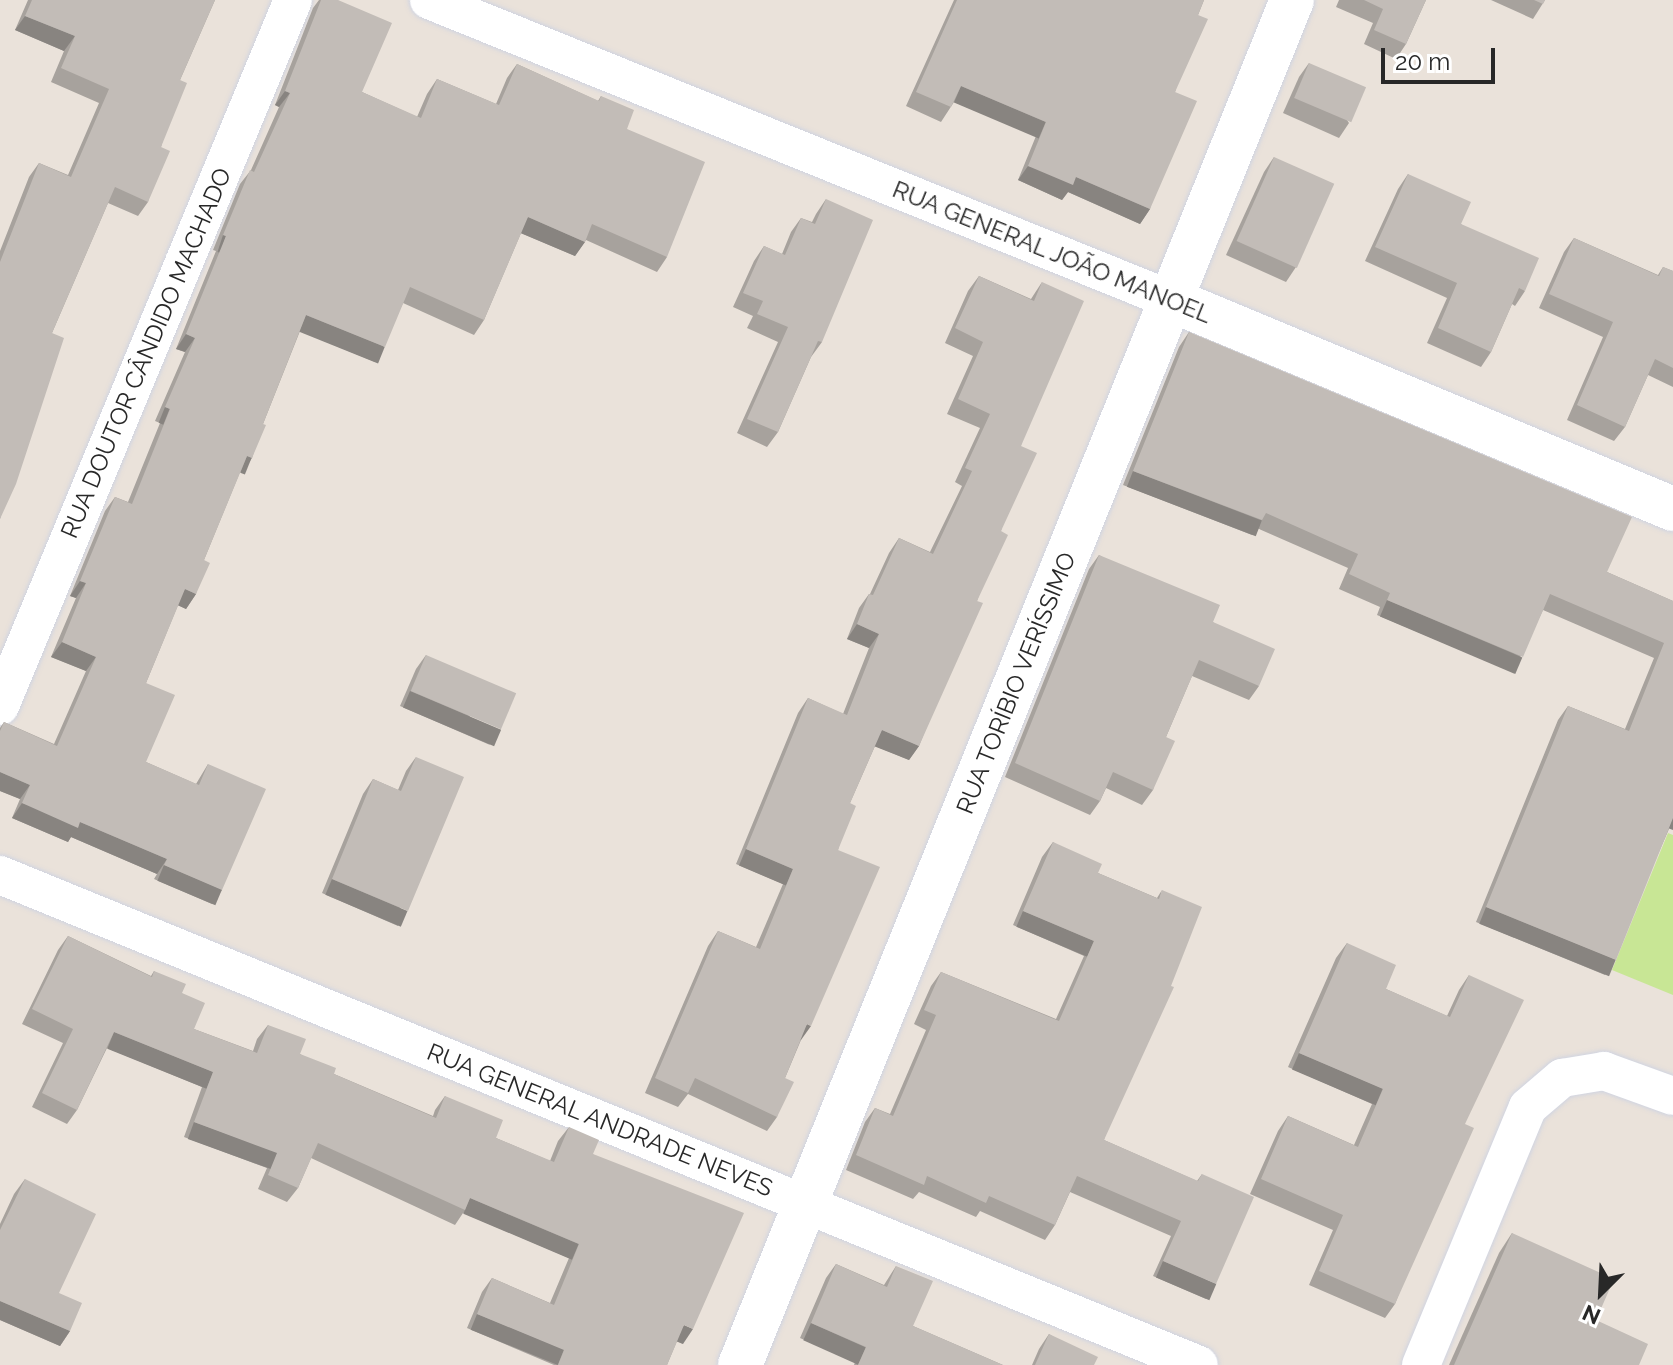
<!DOCTYPE html>
<html>
<head>
<meta charset="utf-8">
<style>
  body { margin:0 }
  #map { position:relative; width:1673px; height:1365px; overflow:hidden; background:#eae2da; font-family:Raleway,sans-serif }
  div>[style] { position:absolute }
  .pitch>* { inset:0; background:#c8e695 }
  .roads { filter:drop-shadow(0 0 2px #d0d4e1) drop-shadow(0 0 2px #d0d4e1) }
  .minor>* { height:38px; margin:-19px; padding:0 19px; transform-origin:19px; border-radius:19px; background:#fff }
  .tertiary>* { height:44px; margin:-22px; padding:0 22px; transform-origin:22px; border-radius:22px; background:#fff }
  .secondary>* { height:44px; margin:-22px; padding:0 22px; transform-origin:22px; border-radius:22px; background:#fff }
  .wall>* { inset:0; background:#a7a29d }
  .shaded-wall>* { inset:0; background:#888480; transform-origin:0 0 }
  .building>* { inset:0; background:#c2bcb7; transform-origin:0 0 }
  span { translate:-50% -50%; white-space:nowrap; text-align:center; line-height:1.15; -webkit-text-stroke:8px #fff; paint-order:stroke }
  .street-label { font-size:24px; color:#282828 }
  .north { position:absolute; left:1561px; top:1253px; width:80px; height:80px; -webkit-text-stroke:6px #fff; paint-order:stroke; rotate:204deg; font-size:22px; font-weight:700; line-height:32px; text-align:center; color:#282828 }
  .north::after { content:''; display:block; margin:auto; width:28px; height:36px; background:#282828; clip-path:polygon(50% 0,100% 100%,50% 72%,0 100%) }
  .scale { position:absolute; left:1381px; top:48px; width:114px; height:36px; box-sizing:border-box; border:4px solid #282828; border-top:0; padding-left:10px; font-size:24px; line-height:28px; white-space:nowrap; color:#282828; -webkit-text-stroke:6px #fff; paint-order:stroke }
</style>
</head>
<body>
<div id="map">
  <div class="pitch">
    <i style="clip-path:polygon(1668px 833px,1673px 835px,1673px 995px,1612px 970px)"></i>
  </div>
  <div class="roads">
    <div class="minor">
      <i style="left:429px;top:0;width:798px;rotate:22deg"></i>
      <i style="left:0;top:706px;width:764px;rotate:-67.46deg"></i>
      <i style="left:0;top:875px;width:1295px;rotate:22.23deg"></i>
      <i style="left:1421px;top:1365px;width:279px;rotate:-67.5deg"></i>
      <i style="left:1528px;top:1107px;width:45px;rotate:-40.5deg"></i>
      <i style="left:1562px;top:1078px;width:43px;rotate:-9.5deg"></i>
      <i style="left:1604px;top:1071px;width:73px;rotate:19.9deg"></i>
    </div>
    <div class="tertiary">
      <i style="left:1169px;top:299px;width:546px;rotate:22.62deg"></i>
    </div>
    <div class="secondary">
      <i style="left:740px;top:1365px;width:1472px;rotate:-67.98deg"></i>
    </div>
  </div>
  <div class="wall">
    <i style="clip-path:polygon(28px 0,215px 0,180px 80px,161px 147px,148px 202px,138px 216px,108px 203px,52px 333px,0 519px,0 251px,29px 177px,39px 163px,68px 175px,99px 103px,51px 82px,64px 51px,15px 30px)"></i>
    <i style="clip-path:polygon(319px 0,338px 0,362px 92px,417px 117px,427px 94px,437px 79px,496px 104px,507px 78px,517px 64px,598px 101px,601px 96px,627px 129px,667px 257px,657px 272px,586px 240px,575px 256px,521px 233px,484px 320px,474px 335px,403px 303px,375px 362px,300px 331px,263px 424px,252px 458px,242px 473px,240px 472px,204px 560px,196px 594px,186px 609px,178px 605px,146px 683px,146px 762px,196px 784px,208px 764px,222px 890px,212px 904px,154px 879px,157px 874px,71px 837px,68px 842px,12px 818px,20px 799px,0 791px,0 728px,4px 722px,54px 744px,86px 671px,51px 657px,76px 598px,70px 596px,105px 511px,115px 497px,128px 502px,160px 423px,155px 421px,185px 352px,176px 349px,216px 251px,213px 250px,240px 184px,251px 170px,279px 107px,275px 105px,313px 8px)"></i>
    <i style="clip-path:polygon(954px 0,1204px 0,1198px 15px,1175px 92px,1150px 209px,1140px 224px,1068px 192px,1062px 200px,1018px 180px,1036px 136px,954px 102px,941px 122px,906px 106px)"></i>
    <i style="clip-path:polygon(1339px 0,1426px 0,1406px 44px,1396px 59px,1364px 44px,1373px 23px,1336px 7px)"></i>
    <i style="clip-path:polygon(1491px 0,1545px 0,1533px 19px)"></i>
    <i style="clip-path:polygon(1309px 63px,1349px 123px,1339px 138px,1283px 113px,1299px 77px)"></i>
    <i style="clip-path:polygon(1274px 157px,1296px 267px,1286px 282px,1226px 255px,1264px 172px)"></i>
    <i style="clip-path:polygon(1408px 174px,1461px 224px,1525px 291px,1515px 306px,1512px 304px,1491px 352px,1481px 367px,1427px 343px,1447px 298px,1365px 261px,1398px 189px)"></i>
    <i style="clip-path:polygon(826px 199px,822px 342px,811px 357px,778px 432px,767px 447px,737px 433px,778px 342px,747px 328px,753px 316px,733px 307px,754px 261px,764px 246px,782px 254px,791px 232px,801px 218px,812px 222px,816px 214px)"></i>
    <i style="clip-path:polygon(1574px 238px,1658px 275px,1663px 267px,1673px 271px,1673px 387px,1648px 375px,1625px 427px,1614px 441px,1567px 420px,1603px 337px,1539px 308px,1564px 252px)"></i>
    <i style="clip-path:polygon(979px 276px,1031px 299px,1042px 282px,1021px 446px,1001px 531px,977px 601px,919px 746px,909px 760px,875px 746px,850px 803px,838px 850px,801px 1040px,785px 1078px,777px 1117px,767px 1131px,688px 1094px,678px 1107px,645px 1093px,708px 946px,718px 931px,756px 947px,783px 884px,736px 864px,798px 713px,808px 698px,843px 714px,869px 648px,847px 639px,859px 608px,869px 594px,870px 594px,889px 553px,899px 538px,930px 552px,962px 486px,955px 482px,980px 428px,947px 414px,973px 356px,945px 343px,968px 291px)"></i>
    <i style="clip-path:polygon(1189px 332px,1607px 572px,1673px 601px,1669px 829px,1605px 975px,1476px 922px,1558px 720px,1568px 706px,1625px 729px,1654px 658px,1543px 610px,1513px 672px,1377px 615px,1380px 607px,1339px 589px,1348px 568px,1257px 528px,1252px 535px,1123px 485px,1179px 347px)"></i>
    <i style="clip-path:polygon(1099px 555px,1213px 622px,1259px 686px,1249px 700px,1192px 676px,1166px 737px,1153px 790px,1142px 805px,1106px 788px,1100px 801px,1090px 815px,1005px 777px,1089px 569px)"></i>
    <i style="clip-path:polygon(426px 655px,490px 745px,400px 706px,416px 669px)"></i>
    <i style="clip-path:polygon(416px 757px,398px 926px,322px 893px,363px 794px,373px 779px,398px 790px,406px 771px)"></i>
    <i style="clip-path:polygon(1053px 842px,1098px 873px,1157px 898px,1162px 890px,1104px 1140px,1197px 1181px,1202px 1174px,1206px 1299px,1153px 1276px,1171px 1236px,1070px 1192px,1055px 1225px,1045px 1240px,980px 1211px,976px 1217px,919px 1192px,913px 1199px,846px 1170px,865px 1122px,875px 1108px,890px 1114px,926px 1030px,914px 1024px,931px 986px,941px 972px,1056px 1019px,1084px 956px,1013px 925px,1042px 857px)"></i>
    <i style="clip-path:polygon(68px 936px,151px 976px,154px 971px,182px 993px,194px 1029px,253px 1051px,257px 1039px,268px 1025px,300px 1054px,334px 1074px,433px 1116px,435px 1110px,445px 1096px,496px 1138px,550px 1161px,558px 1141px,569px 1127px,593px 1154px,683px 1344px,677px 1341px,667px 1365px,554px 1365px,467px 1328px,482px 1292px,492px 1278px,550px 1303px,569px 1258px,463px 1213px,455px 1225px,311px 1158px,298px 1188px,287px 1202px,258px 1189px,267px 1168px,184px 1137px,202px 1087px,107px 1048px,77px 1110px,67px 1124px,32px 1107px,63px 1043px,22px 1024px,58px 950px)"></i>
    <i style="clip-path:polygon(1347px 943px,1386px 989px,1447px 1016px,1459px 990px,1469px 975px,1465px 1124px,1395px 1304px,1385px 1318px,1309px 1285px,1333px 1230px,1250px 1194px,1278px 1131px,1288px 1116px,1354px 1145px,1372px 1104px,1288px 1067px,1336px 958px)"></i>
    <i style="clip-path:polygon(25px 1179px,70px 1331px,60px 1346px,0 1320px,0 1224px,14px 1194px)"></i>
    <i style="clip-path:polygon(1512px 1233px,1596px 1320px,1639px 1365px,1449px 1365px,1499px 1253px)"></i>
    <i style="clip-path:polygon(836px 1264px,884px 1285px,896px 1266px,913px 1326px,1003px 1365px,854px 1365px,855px 1362px,800px 1338px,826px 1278px)"></i>
    <i style="clip-path:polygon(1049px 1334px,1094px 1365px,1032px 1365px,1039px 1349px)"></i>
  </div>
  <div class="shaded-wall">
    <i style="clip-path:polygon(25px 16px,75px 36px,64px 51px,15px 30px)"></i>
    <i style="left:961px;top:86px;width:92px;height:18px;rotate:23deg"></i>
    <i style="clip-path:polygon(285px 91px,290px 93px,279px 107px,275px 105px)"></i>
    <i style="clip-path:polygon(1028px 166px,1076px 177px,1150px 209px,1140px 224px,1068px 192px,1062px 200px,1018px 180px)"></i>
    <i style="clip-path:polygon(528px 217px,585px 242px,575px 256px,518px 232px)"></i>
    <i style="left:223px;top:235px;width:3px;height:18px;rotate:18deg"></i>
    <i style="left:306px;top:315px;width:85px;height:18px;rotate:22deg"></i>
    <i style="clip-path:polygon(186px 334px,195px 338px,185px 352px,176px 349px)"></i>
    <i style="left:165px;top:407px;width:5px;height:17px;rotate:22deg"></i>
    <i style="left:247px;top:456px;width:5px;height:18px;rotate:22deg"></i>
    <i style="left:1133px;top:471px;width:138px;height:17px;rotate:21deg"></i>
    <i style="clip-path:polygon(80px 581px,86px 583px,76px 598px,70px 596px)"></i>
    <i style="clip-path:polygon(185px 589px,196px 594px,186px 609px,175px 604px)"></i>
    <i style="left:1387px;top:600px;width:147px;height:18px;rotate:23deg"></i>
    <i style="clip-path:polygon(857px 624px,879px 634px,869px 648px,847px 639px)"></i>
    <i style="clip-path:polygon(62px 642px,96px 657px,86px 671px,51px 657px)"></i>
    <i style="left:410px;top:691px;width:99px;height:18px;rotate:23deg"></i>
    <i style="clip-path:polygon(882px 730px,919px 746px,909px 760px,871px 745px)"></i>
    <i style="clip-path:polygon(0 772px,30px 785px,20px 799px,0 791px)"></i>
    <i style="clip-path:polygon(22px 803px,80px 822px,167px 859px,157px 874px,71px 837px,68px 842px,12px 818px)"></i>
    <i style="clip-path:polygon(1673px 816px,1673px 830px,1665px 827px)"></i>
    <i style="left:746px;top:849px;width:51px;height:18px;rotate:23deg"></i>
    <i style="left:164px;top:865px;width:63px;height:17px;rotate:23deg"></i>
    <i style="left:332px;top:879px;width:82px;height:17px;rotate:23deg"></i>
    <i style="left:1486px;top:907px;width:140px;height:18px;rotate:22deg"></i>
    <i style="left:1023px;top:911px;width:77px;height:17px;rotate:23deg"></i>
    <i style="clip-path:polygon(807px 1024px,811px 1026px,801px 1040px,797px 1039px)"></i>
    <i style="left:114px;top:1032px;width:107px;height:18px;rotate:22deg"></i>
    <i style="left:1299px;top:1053px;width:91px;height:18px;rotate:23deg"></i>
    <i style="left:194px;top:1122px;width:89px;height:18px;rotate:20deg"></i>
    <i style="left:470px;top:1198px;width:118px;height:17px;rotate:23deg"></i>
    <i style="left:1163px;top:1261px;width:58px;height:18px;rotate:23deg"></i>
    <i style="clip-path:polygon(0 1301px,70px 1331px,60px 1346px,0 1320px)"></i>
    <i style="left:477px;top:1314px;width:94px;height:17px;rotate:22deg"></i>
    <i style="left:811px;top:1323px;width:60px;height:19px;rotate:24deg"></i>
    <i style="clip-path:polygon(684px 1325px,693px 1329px,683px 1344px,673px 1340px)"></i>
  </div>
  <div class="building">
    <i style="clip-path:polygon(32px 0,215px 0,180px 80px,187px 83px,161px 147px,170px 151px,148px 202px,115px 187px,52px 333px,64px 338px,16px 484px,0 519px,0 262px,39px 163px,71px 177px,109px 89px,61px 68px,75px 36px,25px 16px)"></i>
    <i style="clip-path:polygon(321px 0,338px 0,392px 23px,362px 92px,421px 118px,437px 79px,499px 105px,517px 64px,599px 101px,601px 96px,634px 110px,627px 129px,705px 162px,667px 257px,592px 224px,585px 242px,528px 217px,484px 320px,410px 287px,385px 347px,306px 315px,263px 424px,266px 425px,252px 458px,247px 456px,204px 560px,210px 563px,196px 594px,185px 589px,146px 683px,175px 695px,146px 762px,199px 785px,208px 764px,266px 789px,222px 890px,164px 865px,167px 859px,80px 822px,78px 828px,22px 803px,30px 785px,0 772px,0 731px,4px 722px,57px 746px,96px 657px,62px 642px,86px 583px,80px 581px,115px 497px,132px 504px,170px 409px,165px 407px,195px 338px,186px 334px,226px 236px,223px 235px,250px 170px,254px 172px,290px 93px,285px 91px)"></i>
    <i style="clip-path:polygon(957px 0,1204px 0,1198px 15px,1208px 19px,1175px 92px,1197px 101px,1150px 209px,1076px 177px,1073px 185px,1028px 166px,1046px 122px,961px 86px,951px 107px,916px 92px)"></i>
    <i style="clip-path:polygon(1364px 0,1426px 0,1406px 44px,1374px 30px,1383px 9px)"></i>
    <i style="clip-path:polygon(1534px 0,1545px 0,1543px 4px)"></i>
    <i style="left:1309px;top:63px;width:62px;height:38px;rotate:23deg"></i>
    <i style="left:1274px;top:157px;width:66px;height:92px;rotate:24deg"></i>
    <i style="clip-path:polygon(1408px 174px,1471px 202px,1461px 224px,1539px 258px,1525px 291px,1519px 288px,1491px 352px,1438px 328px,1457px 283px,1375px 247px)"></i>
    <i style="clip-path:polygon(826px 199px,873px 220px,822px 342px,818px 341px,778px 432px,747px 419px,788px 327px,757px 314px,763px 301px,743px 293px,764px 246px,785px 255px,801px 218px,815px 224px)"></i>
    <i style="clip-path:polygon(1574px 238px,1659px 276px,1663px 267px,1673px 271px,1673px 368px,1655px 359px,1625px 427px,1577px 405px,1613px 322px,1549px 294px)"></i>
    <i style="clip-path:polygon(979px 276px,1034px 301px,1042px 282px,1084px 301px,1021px 446px,1037px 453px,1001px 531px,1008px 535px,977px 601px,983px 603px,919px 746px,882px 730px,850px 803px,856px 806px,838px 850px,880px 867px,811px 1026px,807px 1024px,785px 1078px,794px 1082px,777px 1117px,695px 1078px,688px 1093px,655px 1078px,718px 931px,760px 949px,793px 869px,746px 849px,808px 698px,847px 715px,879px 634px,857px 624px,869px 594px,873px 595px,899px 538px,933px 554px,972px 471px,965px 468px,990px 414px,958px 399px,983px 342px,955px 328px)"></i>
    <i style="clip-path:polygon(1189px 332px,1632px 517px,1607px 572px,1673px 601px,1673px 818px,1616px 960px,1486px 907px,1568px 706px,1629px 731px,1664px 643px,1550px 594px,1523px 657px,1387px 600px,1390px 593px,1349px 574px,1358px 554px,1266px 513px,1262px 520px,1133px 471px)"></i>
    <i style="clip-path:polygon(1099px 555px,1220px 605px,1213px 622px,1275px 649px,1259px 686px,1199px 660px,1166px 737px,1175px 741px,1153px 790px,1113px 772px,1100px 801px,1015px 763px)"></i>
    <i style="left:426px;top:655px;width:98px;height:39px;rotate:23deg"></i>
    <i style="clip-path:polygon(416px 757px,464px 777px,408px 911px,332px 879px,373px 779px,401px 791px)"></i>
    <i style="clip-path:polygon(1053px 842px,1102px 864px,1098px 873px,1159px 899px,1162px 890px,1202px 907px,1171px 986px,1174px 987px,1104px 1140px,1198px 1181px,1202px 1174px,1254px 1197px,1216px 1284px,1163px 1261px,1181px 1221px,1077px 1176px,1055px 1225px,989px 1196px,986px 1203px,927px 1176px,924px 1185px,856px 1155px,875px 1108px,893px 1116px,936px 1015px,924px 1010px,941px 972px,1059px 1021px,1094px 941px,1023px 911px)"></i>
    <i style="clip-path:polygon(68px 936px,152px 977px,154px 971px,186px 984px,182px 993px,205px 1003px,194px 1029px,257px 1053px,268px 1025px,306px 1039px,300px 1054px,336px 1068px,334px 1074px,436px 1118px,445px 1096px,503px 1120px,496px 1138px,554px 1162px,569px 1127px,599px 1140px,593px 1154px,744px 1213px,693px 1329px,684px 1325px,667px 1365px,558px 1365px,564px 1350px,477px 1314px,492px 1278px,554px 1305px,579px 1244px,470px 1198px,465px 1210px,318px 1143px,298px 1188px,268px 1175px,277px 1153px,194px 1122px,213px 1072px,114px 1032px,77px 1110px,42px 1093px,73px 1029px,32px 1009px)"></i>
    <i style="clip-path:polygon(1347px 943px,1396px 965px,1386px 989px,1450px 1017px,1469px 975px,1524px 1000px,1465px 1124px,1474px 1128px,1395px 1304px,1319px 1271px,1343px 1215px,1261px 1179px,1288px 1116px,1358px 1147px,1383px 1089px,1299px 1053px)"></i>
    <i style="clip-path:polygon(25px 1179px,96px 1214px,59px 1293px,82px 1303px,70px 1331px,0 1301px,0 1230px)"></i>
    <i style="clip-path:polygon(1512px 1233px,1614px 1279px,1596px 1320px,1648px 1344px,1639px 1365px,1454px 1365px)"></i>
    <i style="clip-path:polygon(836px 1264px,887px 1287px,896px 1266px,933px 1281px,913px 1326px,1003px 1365px,858px 1365px,866px 1347px,811px 1323px)"></i>
    <i style="clip-path:polygon(1049px 1334px,1098px 1357px,1094px 1365px,1035px 1365px)"></i>
  </div>
  <div class="street-label">
    <span style="left:1052px;top:252px;rotate:22deg">RUA GENERAL JOÃO MANOEL</span>
    <span style="left:146px;top:353px;rotate:-67deg">RUA DOUTOR CÂNDIDO MACHADO</span>
    <span style="left:1016px;top:683px;rotate:-68deg">RUA TORÍBIO VERÍSSIMO</span>
    <span style="left:600px;top:1120px;rotate:22deg">RUA GENERAL ANDRADE NEVES</span>
  </div>
  <div class="north">N</div>
  <div class="scale">20 m</div>
</div>
</body>
</html>
